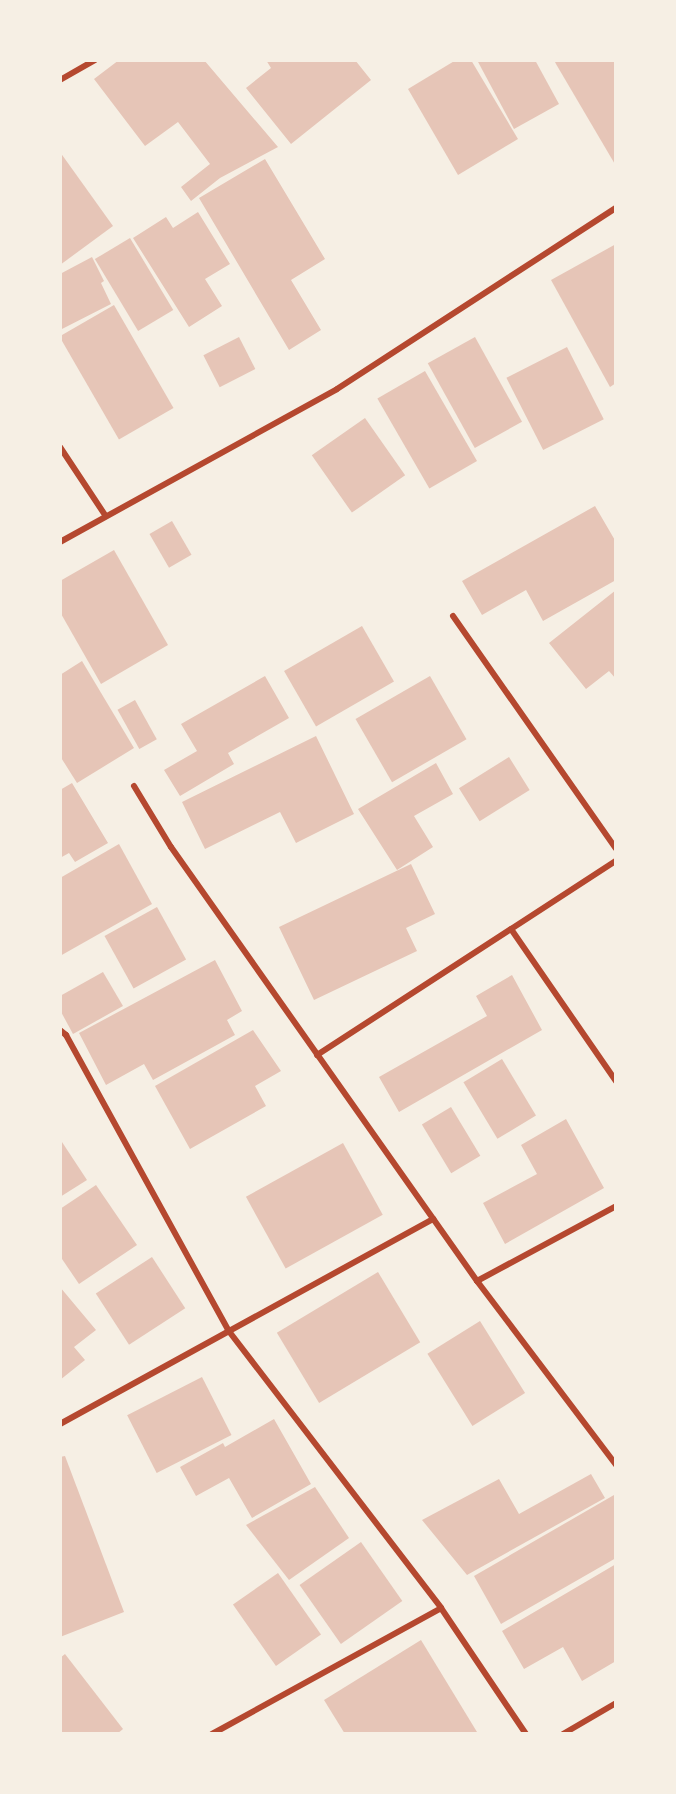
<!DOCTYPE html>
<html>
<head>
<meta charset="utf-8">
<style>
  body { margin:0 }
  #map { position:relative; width:676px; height:1794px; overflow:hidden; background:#f6efe4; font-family:"IBM Plex Serif",serif }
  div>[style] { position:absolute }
  .building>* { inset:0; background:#e6c5b7; transform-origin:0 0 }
  .minor>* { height:6px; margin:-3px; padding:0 3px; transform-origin:3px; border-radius:3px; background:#b5482f }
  span { translate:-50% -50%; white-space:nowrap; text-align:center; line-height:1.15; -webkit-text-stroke:6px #f6efe4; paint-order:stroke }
  .frame { position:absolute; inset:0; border:62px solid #f6efe4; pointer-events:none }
</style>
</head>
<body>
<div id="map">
  <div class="building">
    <i style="clip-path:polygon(119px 60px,204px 60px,278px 147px,220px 178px,191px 201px,181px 187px,210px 164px,178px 122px,145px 146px,94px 79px)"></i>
    <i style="clip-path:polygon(266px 60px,355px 60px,371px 80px,291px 144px,246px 88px,271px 68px)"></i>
    <i style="clip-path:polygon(456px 60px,471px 60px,518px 139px,458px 175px,408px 89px)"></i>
    <i style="clip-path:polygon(477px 60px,535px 60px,559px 104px,514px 129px)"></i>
    <i style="clip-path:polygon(554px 60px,616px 60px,616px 166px,556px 64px)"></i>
    <i style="clip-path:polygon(60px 152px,113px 226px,60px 265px)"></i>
    <i style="clip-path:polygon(265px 159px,325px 259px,291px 280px,321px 330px,289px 350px,199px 198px)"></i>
    <i style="clip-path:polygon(198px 212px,230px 264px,205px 279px,222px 306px,189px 327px,133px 238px,166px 217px,173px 228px)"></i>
    <i style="left:130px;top:238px;width:84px;height:41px;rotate:59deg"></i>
    <i style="clip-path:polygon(616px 244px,616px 383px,610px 387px,551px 280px)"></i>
    <i style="clip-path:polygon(92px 257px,104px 281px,101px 283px,111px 304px,60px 330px,60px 274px)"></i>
    <i style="left:114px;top:305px;width:119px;height:63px;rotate:60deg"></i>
    <i style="left:239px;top:337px;width:36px;height:40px;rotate:63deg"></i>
    <i style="left:475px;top:337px;width:97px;height:54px;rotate:61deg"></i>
    <i style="left:567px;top:347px;width:81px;height:68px;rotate:63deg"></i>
    <i style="left:425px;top:371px;width:104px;height:55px;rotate:60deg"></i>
    <i style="left:365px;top:418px;width:70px;height:65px;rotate:55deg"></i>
    <i style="clip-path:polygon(595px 506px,616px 542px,616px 580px,543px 621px,526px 590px,482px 615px,462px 581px)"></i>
    <i style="left:172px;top:521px;width:39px;height:26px;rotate:60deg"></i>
    <i style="clip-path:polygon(114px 550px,168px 645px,101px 684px,60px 612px,60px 581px)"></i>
    <i style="clip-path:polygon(616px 590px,616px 679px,609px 671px,586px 689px,549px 643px)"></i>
    <i style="left:362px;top:626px;width:64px;height:90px;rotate:60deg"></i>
    <i style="clip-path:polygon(82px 661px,134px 748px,77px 783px,60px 756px,60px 675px)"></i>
    <i style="clip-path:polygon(265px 676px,289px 718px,228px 753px,234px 764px,180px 796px,164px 770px,197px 751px,181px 724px)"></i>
    <i style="left:430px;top:676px;width:73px;height:86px;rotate:60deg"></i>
    <i style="left:135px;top:700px;width:45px;height:20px;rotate:61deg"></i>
    <i style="clip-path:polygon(316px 736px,354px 814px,296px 843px,280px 812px,205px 849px,182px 802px)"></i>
    <i style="left:509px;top:757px;width:39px;height:59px;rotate:58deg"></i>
    <i style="clip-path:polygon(436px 763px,453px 794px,414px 816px,433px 847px,397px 870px,358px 809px)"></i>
    <i style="clip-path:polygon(72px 783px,108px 843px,75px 862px,69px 853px,60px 858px,60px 790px)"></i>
    <i style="clip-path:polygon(119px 844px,152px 904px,60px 956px,60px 878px)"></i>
    <i style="clip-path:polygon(411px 864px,435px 914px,406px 928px,417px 951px,314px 1000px,279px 927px)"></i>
    <i style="left:157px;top:907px;width:60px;height:60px;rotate:61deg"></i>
    <i style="clip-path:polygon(215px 960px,242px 1011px,227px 1020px,235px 1035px,153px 1080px,144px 1064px,106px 1085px,79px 1033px)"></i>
    <i style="clip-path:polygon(103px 972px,123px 1006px,73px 1034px,60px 1010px,60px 996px)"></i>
    <i style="clip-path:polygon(512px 975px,542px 1030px,399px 1112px,379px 1077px,487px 1016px,476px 996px)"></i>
    <i style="clip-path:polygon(253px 1030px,281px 1071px,255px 1086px,266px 1106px,190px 1149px,155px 1086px)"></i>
    <i style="left:502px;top:1059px;width:66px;height:45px;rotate:59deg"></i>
    <i style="left:451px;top:1107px;width:57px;height:34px;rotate:59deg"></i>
    <i style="clip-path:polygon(566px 1119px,604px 1188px,505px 1244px,483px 1203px,537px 1174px,521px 1145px)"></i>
    <i style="clip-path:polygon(60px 1139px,87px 1180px,60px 1197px)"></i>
    <i style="left:343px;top:1143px;width:82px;height:111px;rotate:61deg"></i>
    <i style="clip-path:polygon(96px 1185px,137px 1245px,79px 1284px,60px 1256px,60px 1209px)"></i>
    <i style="left:152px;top:1257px;width:61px;height:67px;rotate:57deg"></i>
    <i style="left:378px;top:1272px;width:82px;height:118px;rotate:59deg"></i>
    <i style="clip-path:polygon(60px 1287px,96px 1330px,74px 1347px,85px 1360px,60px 1380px)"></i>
    <i style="left:480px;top:1321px;width:85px;height:62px;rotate:58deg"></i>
    <i style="left:202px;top:1377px;width:65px;height:84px;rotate:63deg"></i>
    <i style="clip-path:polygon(274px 1419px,311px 1484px,252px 1518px,229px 1478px,196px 1496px,180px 1467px,223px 1443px,225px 1447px)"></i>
    <i style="clip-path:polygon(65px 1456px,124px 1612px,60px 1637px,60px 1457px)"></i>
    <i style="clip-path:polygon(591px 1474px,605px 1498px,467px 1575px,422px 1520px,499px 1479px,519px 1514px)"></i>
    <i style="clip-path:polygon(315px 1487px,349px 1538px,289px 1580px,246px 1525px)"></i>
    <i style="clip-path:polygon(614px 1495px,616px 1558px,501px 1624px,474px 1576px)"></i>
    <i style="left:361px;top:1542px;width:72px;height:75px;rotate:55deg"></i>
    <i style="clip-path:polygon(616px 1564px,616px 1661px,582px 1681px,563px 1647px,524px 1669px,502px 1631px)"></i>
    <i style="left:278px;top:1573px;width:75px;height:55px;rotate:55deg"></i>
    <i style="clip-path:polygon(421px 1640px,477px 1732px,345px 1734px,324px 1700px)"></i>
    <i style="clip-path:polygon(65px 1654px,123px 1729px,117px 1734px,60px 1734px,60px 1658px)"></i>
  </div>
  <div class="minor">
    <i style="left:60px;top:80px;width:40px;rotate:-29.7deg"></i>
    <i style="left:60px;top:447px;width:82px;rotate:56.5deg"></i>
    <i style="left:60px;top:542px;width:316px;rotate:-28.9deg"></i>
    <i style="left:337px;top:389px;width:333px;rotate:-33deg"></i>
    <i style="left:453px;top:616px;width:284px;rotate:55deg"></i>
    <i style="left:134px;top:786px;width:71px;rotate:58.8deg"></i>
    <i style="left:171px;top:847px;width:531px;rotate:54.81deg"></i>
    <i style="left:477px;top:1281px;width:231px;rotate:52.9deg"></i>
    <i style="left:511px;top:929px;width:185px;rotate:55.4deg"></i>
    <i style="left:60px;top:1030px;width:8px;rotate:40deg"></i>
    <i style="left:66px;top:1035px;width:337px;rotate:61.2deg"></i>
    <i style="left:228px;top:1330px;width:350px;rotate:52.5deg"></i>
    <i style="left:441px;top:1608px;width:152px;rotate:56deg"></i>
    <i style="left:317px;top:1055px;width:356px;rotate:-33deg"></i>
    <i style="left:477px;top:1281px;width:158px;rotate:-28.3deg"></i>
    <i style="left:60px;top:1424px;width:426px;rotate:-28.8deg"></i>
    <i style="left:212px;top:1734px;width:261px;rotate:-28.8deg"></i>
    <i style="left:563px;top:1734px;width:61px;rotate:-30.3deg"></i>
  </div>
  <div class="frame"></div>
</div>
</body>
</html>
